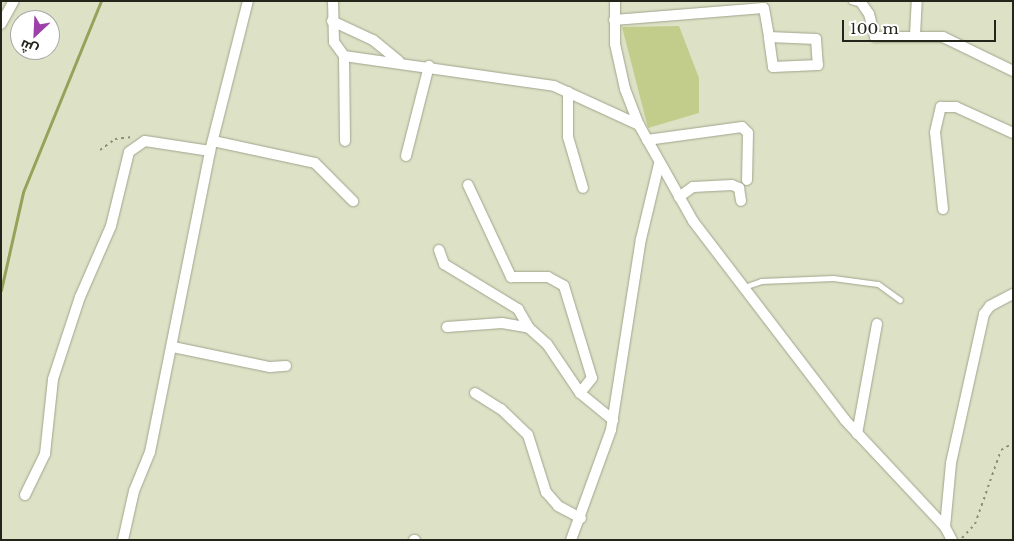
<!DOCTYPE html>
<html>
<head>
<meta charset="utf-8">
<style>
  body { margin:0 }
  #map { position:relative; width:1014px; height:541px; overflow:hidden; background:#dde2c7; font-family:"Libre Baskerville",Cairo,serif }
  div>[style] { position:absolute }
  .green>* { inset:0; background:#c2cc8b }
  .stream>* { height:3px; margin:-1.5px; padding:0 1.5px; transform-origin:1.5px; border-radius:1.5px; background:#98a15a }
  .path>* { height:2px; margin-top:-1px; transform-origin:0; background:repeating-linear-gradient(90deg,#8a8e7a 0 2.5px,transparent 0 6.5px) }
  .roads { filter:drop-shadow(0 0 1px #a0a48b) drop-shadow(0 0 1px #a0a48b) }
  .service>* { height:5px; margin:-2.5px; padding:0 2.5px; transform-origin:2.5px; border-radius:2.5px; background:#fff }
  .minor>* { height:10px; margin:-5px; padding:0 5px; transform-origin:5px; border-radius:5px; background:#fff }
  span { translate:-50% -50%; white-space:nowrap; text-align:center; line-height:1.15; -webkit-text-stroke:4px #fff; paint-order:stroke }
  .frame { position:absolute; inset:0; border:2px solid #23251b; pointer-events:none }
  .north { position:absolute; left:10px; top:10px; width:50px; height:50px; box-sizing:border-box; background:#fff; border:1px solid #a7a8a4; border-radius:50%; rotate:205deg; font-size:14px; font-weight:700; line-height:20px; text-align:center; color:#23251b }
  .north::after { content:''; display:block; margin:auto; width:18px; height:22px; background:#9e40a9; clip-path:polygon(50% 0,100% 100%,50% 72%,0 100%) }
  .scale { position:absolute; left:842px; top:20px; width:154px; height:22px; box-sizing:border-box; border:2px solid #23251b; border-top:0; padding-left:6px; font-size:15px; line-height:18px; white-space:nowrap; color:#23251b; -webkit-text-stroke:4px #fff; paint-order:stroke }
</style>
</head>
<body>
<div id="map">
  <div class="green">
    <i style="clip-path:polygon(679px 26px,699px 78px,699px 113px,648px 128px,622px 27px)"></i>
  </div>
  <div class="stream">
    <i style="left:1px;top:290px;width:100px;rotate:-77.3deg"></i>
    <i style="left:23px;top:192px;width:206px;rotate:-67.8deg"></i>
  </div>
  <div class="path">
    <i style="left:100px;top:150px;width:19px;rotate:-36deg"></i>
    <i style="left:115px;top:139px;width:17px;rotate:-7deg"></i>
    <i style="left:962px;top:538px;width:19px;rotate:-47deg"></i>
    <i style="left:975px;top:524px;width:78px;rotate:-70.6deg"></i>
    <i style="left:1001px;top:450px;width:14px;rotate:-30deg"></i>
  </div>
  <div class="roads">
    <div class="service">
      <i style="left:851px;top:1px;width:10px;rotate:17deg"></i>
      <i style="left:744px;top:287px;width:18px;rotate:-19deg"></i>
      <i style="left:761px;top:281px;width:72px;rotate:-2.4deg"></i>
      <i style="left:833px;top:278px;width:45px;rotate:7.6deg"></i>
      <i style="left:878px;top:284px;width:27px;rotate:36deg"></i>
    </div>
    <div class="minor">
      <i style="left:333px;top:1px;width:41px;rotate:88.6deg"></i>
      <i style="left:334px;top:42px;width:17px;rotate:54deg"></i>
      <i style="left:344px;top:56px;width:212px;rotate:8.1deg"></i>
      <i style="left:554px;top:86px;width:94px;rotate:24.6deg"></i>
      <i style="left:615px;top:1px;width:43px;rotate:90deg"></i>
      <i style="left:615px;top:44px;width:46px;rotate:77.5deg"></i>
      <i style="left:625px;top:89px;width:39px;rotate:69deg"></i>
      <i style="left:639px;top:125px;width:110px;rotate:60.6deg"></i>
      <i style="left:693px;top:221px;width:250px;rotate:52.6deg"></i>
      <i style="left:845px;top:420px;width:146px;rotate:46.9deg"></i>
      <i style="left:945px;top:527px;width:15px;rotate:62deg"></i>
      <i style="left:860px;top:1px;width:16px;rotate:55deg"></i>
      <i style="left:869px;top:14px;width:24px;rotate:75deg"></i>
      <i style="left:875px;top:37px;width:68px"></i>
      <i style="left:943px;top:37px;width:78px;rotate:25.9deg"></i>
      <i style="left:614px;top:20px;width:150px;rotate:-4.6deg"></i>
      <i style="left:764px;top:8px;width:29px;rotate:80deg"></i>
      <i style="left:769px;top:37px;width:47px;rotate:2.4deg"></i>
      <i style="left:816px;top:39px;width:26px;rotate:86deg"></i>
      <i style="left:818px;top:65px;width:45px;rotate:177.5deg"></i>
      <i style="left:773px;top:67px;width:30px;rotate:-98deg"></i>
      <i style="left:332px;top:21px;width:45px;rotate:24.9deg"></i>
      <i style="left:373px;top:40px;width:33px;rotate:39deg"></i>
      <i style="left:1px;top:24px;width:26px;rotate:-61deg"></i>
      <i style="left:915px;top:35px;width:34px;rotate:-87deg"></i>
      <i style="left:344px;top:56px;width:85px;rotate:89.3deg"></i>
      <i style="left:568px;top:92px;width:45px;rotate:90deg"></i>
      <i style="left:568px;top:137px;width:53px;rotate:73.6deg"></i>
      <i style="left:647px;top:140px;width:96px;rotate:-7.8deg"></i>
      <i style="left:742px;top:127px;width:8px;rotate:45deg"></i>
      <i style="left:748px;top:133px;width:47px;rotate:91.2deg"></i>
      <i style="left:213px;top:141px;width:104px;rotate:12.2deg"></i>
      <i style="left:315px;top:163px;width:54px;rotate:45deg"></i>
      <i style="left:406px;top:156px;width:93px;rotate:-75.7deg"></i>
      <i style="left:468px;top:185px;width:102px;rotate:64.9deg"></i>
      <i style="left:511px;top:277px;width:37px"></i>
      <i style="left:548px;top:277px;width:18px;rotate:29deg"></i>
      <i style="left:564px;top:286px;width:96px;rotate:73.1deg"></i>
      <i style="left:592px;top:378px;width:19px;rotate:129deg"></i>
      <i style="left:679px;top:197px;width:17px;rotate:-36deg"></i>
      <i style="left:693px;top:187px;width:39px;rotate:-3deg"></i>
      <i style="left:732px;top:185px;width:8px;rotate:23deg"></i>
      <i style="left:739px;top:188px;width:13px;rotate:81deg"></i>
      <i style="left:943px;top:209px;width:77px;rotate:-95.9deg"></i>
      <i style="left:935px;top:132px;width:26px;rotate:-77deg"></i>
      <i style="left:941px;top:107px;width:15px"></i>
      <i style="left:956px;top:107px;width:63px;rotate:24.5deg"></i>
      <i style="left:439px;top:250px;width:15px;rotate:70deg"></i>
      <i style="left:444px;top:264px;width:87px;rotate:31.3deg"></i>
      <i style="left:518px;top:309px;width:22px;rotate:60deg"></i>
      <i style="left:447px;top:327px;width:55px;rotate:-4.2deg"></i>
      <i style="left:502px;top:323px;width:27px;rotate:10deg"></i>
      <i style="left:529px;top:328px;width:24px;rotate:42deg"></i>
      <i style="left:547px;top:344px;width:59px;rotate:56deg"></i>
      <i style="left:580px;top:393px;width:43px;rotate:39.3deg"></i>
      <i style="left:173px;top:347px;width:99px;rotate:11.7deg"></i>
      <i style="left:270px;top:367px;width:16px;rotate:-4deg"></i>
      <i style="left:475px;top:393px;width:31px;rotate:32deg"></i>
      <i style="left:501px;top:409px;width:37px;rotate:44deg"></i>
      <i style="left:528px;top:435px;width:60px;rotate:72.5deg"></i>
      <i style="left:546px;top:492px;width:18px;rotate:49deg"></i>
      <i style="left:558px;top:506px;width:26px;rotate:28deg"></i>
      <i style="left:857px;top:434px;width:112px;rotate:-79.7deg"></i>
      <i style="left:25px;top:495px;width:46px;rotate:-64deg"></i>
      <i style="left:45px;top:454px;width:75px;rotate:-83.9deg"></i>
      <i style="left:53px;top:379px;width:86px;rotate:-71.8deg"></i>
      <i style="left:80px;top:297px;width:77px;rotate:-66.4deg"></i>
      <i style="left:111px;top:226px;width:76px;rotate:-76.3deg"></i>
      <i style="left:129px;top:152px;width:19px;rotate:-35deg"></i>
      <i style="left:145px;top:141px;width:66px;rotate:8.7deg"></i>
      <i style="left:945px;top:527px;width:64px;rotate:-84.6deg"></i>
      <i style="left:951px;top:463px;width:153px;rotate:-77.5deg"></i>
      <i style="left:984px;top:314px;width:10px;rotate:-53deg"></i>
      <i style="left:990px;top:306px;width:26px;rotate:-28deg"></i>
      <i style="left:123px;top:540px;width:50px;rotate:-77.3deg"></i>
      <i style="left:134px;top:491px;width:42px;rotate:-67.7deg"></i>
      <i style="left:150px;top:452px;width:307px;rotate:-78.7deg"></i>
      <i style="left:210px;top:151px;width:155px;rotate:-75.8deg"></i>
      <i style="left:414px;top:540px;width:1px"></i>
      <i style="left:571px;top:540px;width:117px;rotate:-70deg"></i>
      <i style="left:611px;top:430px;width:193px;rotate:-81.1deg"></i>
      <i style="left:641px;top:239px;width:77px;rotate:-76.5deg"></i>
    </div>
  </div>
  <div class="frame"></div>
  <div class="north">ش</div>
  <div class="scale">100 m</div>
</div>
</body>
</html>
